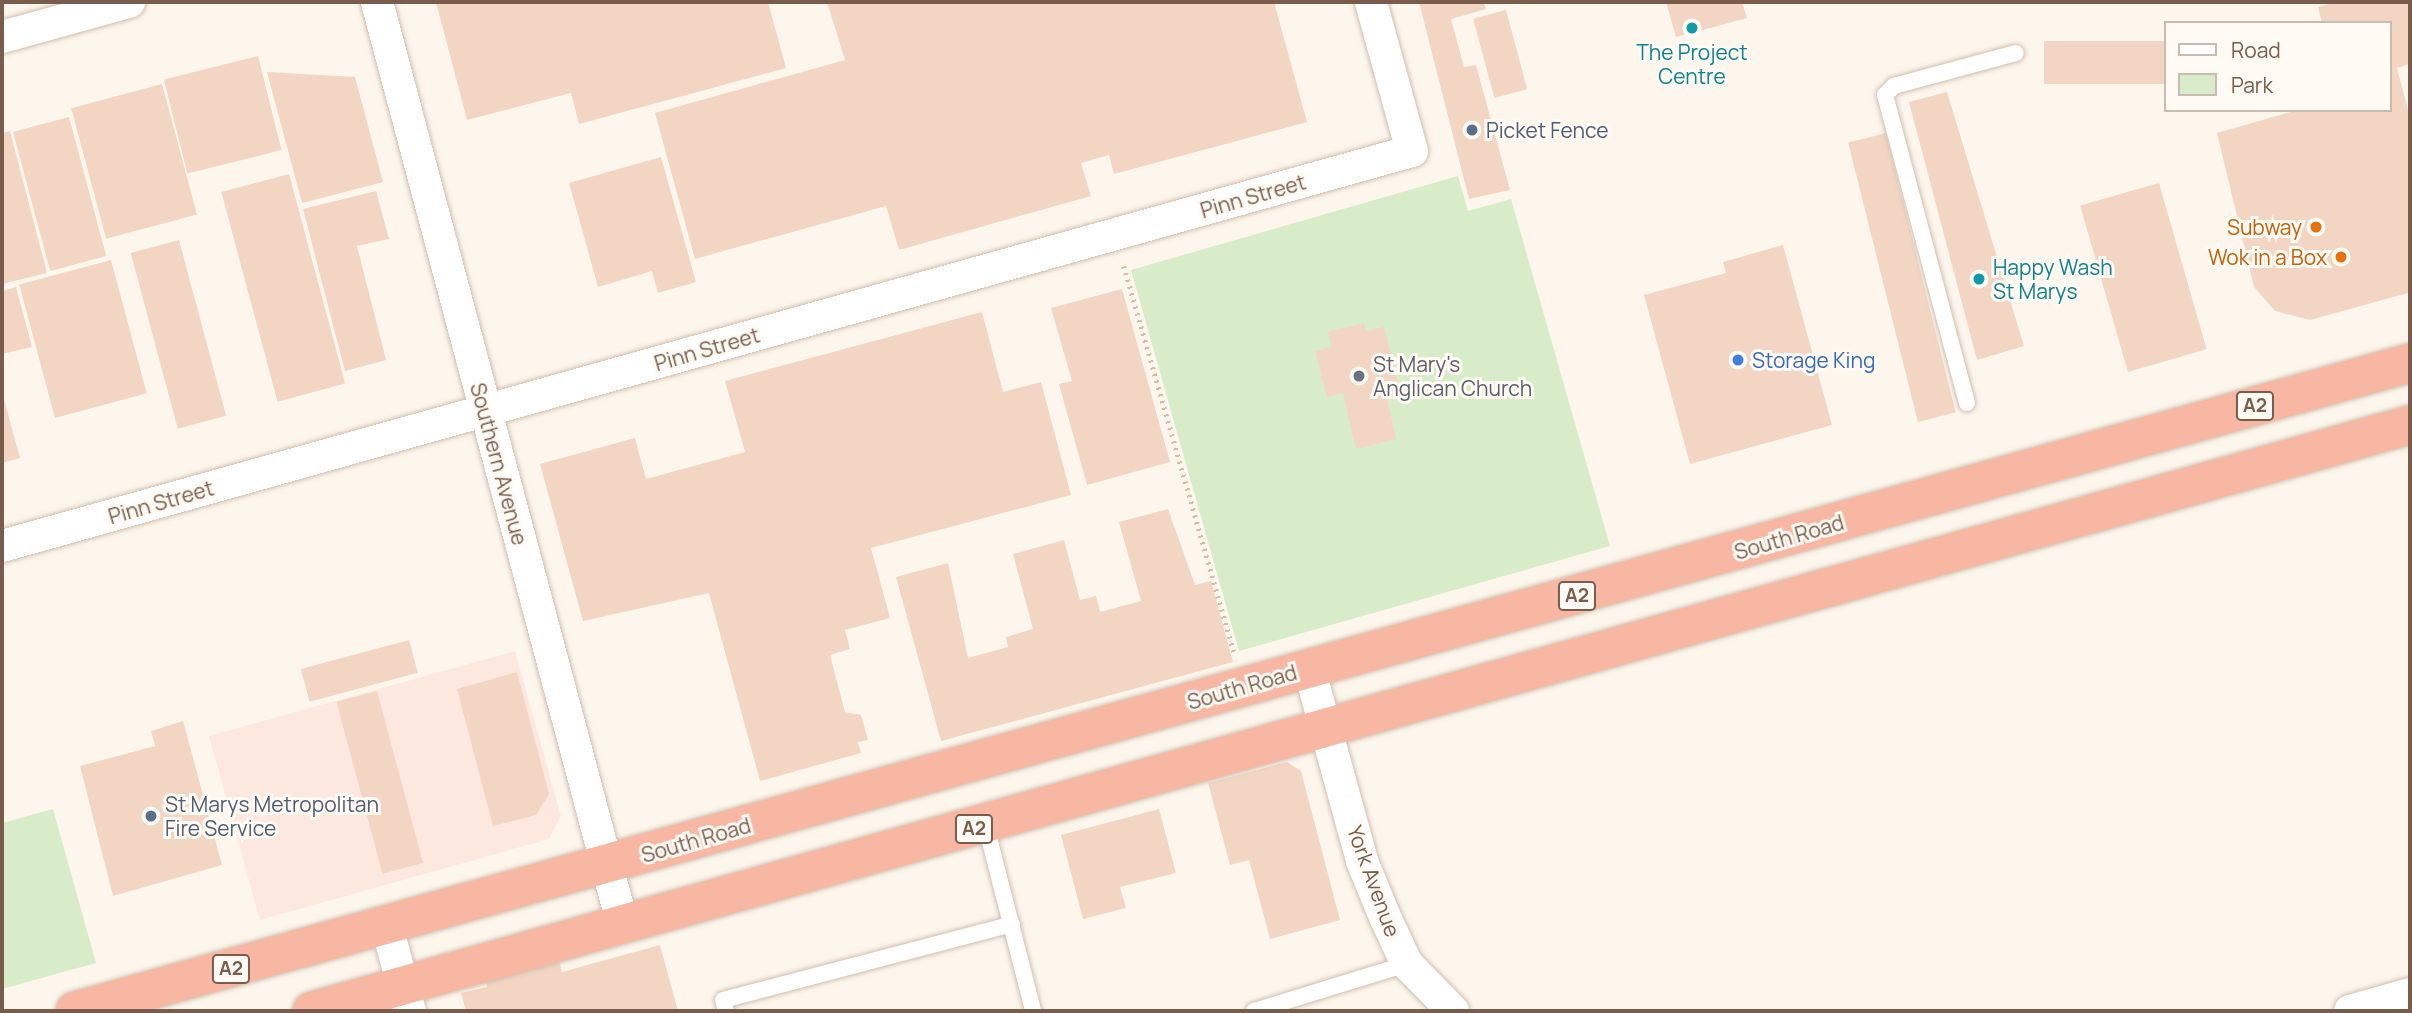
<!DOCTYPE html>
<html>
<head>
<meta charset="utf-8">
<style>
  body { margin:0 }
  #map { position:relative; width:2412px; height:1013px; overflow:hidden; background:#fdf6ec; font-family:Manrope,sans-serif }
  div>[style] { position:absolute }
  .commercial>* { inset:0; background:#fde8e0 }
  .green>* { inset:0; background:#d8ecc9 }
  .building>* { inset:0; background:#f3d5c3; transform-origin:0 0 }
  .path>* { height:4.5px; margin-top:-2.25px; transform-origin:0; background:repeating-linear-gradient(90deg,#d9b8a5 0 2px,transparent 0 7px) }
  .roads { filter:drop-shadow(0 0 2px #d1beb0) drop-shadow(0 0 2px #d1beb0) }
  .lane>* { height:16px; margin:-8px; padding:0 8px; transform-origin:8px; border-radius:8px; background:#fff }
  .street>* { height:32px; margin:-16px; padding:0 16px; transform-origin:16px; border-radius:16px; background:#fff }
  .highway>* { height:38px; margin:-19px; padding:0 19px; transform-origin:19px; border-radius:19px; background:#f7b7a3 }
  .dots>* { width:19px; height:19px; translate:-50% -50%; box-sizing:border-box; border:4px solid #fffaf3; border-radius:50% }
  span { translate:-50% -50%; white-space:nowrap; text-align:center; line-height:1.15; -webkit-text-stroke:6px #fffaf3; paint-order:stroke }
  .shield-label span { padding:2px 5px; background:#fffaf3; border:2px solid; border-radius:5px; -webkit-text-stroke-width:0 }
  .shield-label { font-size:19px; color:#7a5c4d; font-weight:700 }
  .culture-label { font-size:21px; color:#0d838f }
  .left { translate:0 -50%; text-align:left }
  .service-label { font-size:21px; color:#4e5e75 }
  .street-label { font-size:21px; color:#7a5c4d }
  .food-label { font-size:21px; color:#c56008 }
  .right { translate:-100% -50%; text-align:right }
  .shop-label { font-size:21px; color:#366cbe }
  .worship-label { font-size:21px; color:#5b616d }
  .frame { position:absolute; inset:0; border:4px solid #7a5c4d; pointer-events:none }
  .legend { position:absolute; left:2164px; top:21px; width:228px; height:91px; box-sizing:border-box; background:#fffaf3; border:2px solid #cabbb1; margin:0; padding:9px 12px; list-style:none; font-size:21px; color:#7a5c4d }
  .legend li { display:flex; align-items:center; gap:14px; height:35px }
  .legend b { width:35px; border:2px solid #cabbb1 }
</style>
</head>
<body>
<div id="map">
  <div class="commercial">
    <i style="clip-path:polygon(515px 651px,561px 816px,549px 839px,260px 920px,209px 736px)"></i>
  </div>
  <div class="green">
    <i style="clip-path:polygon(1458px 176px,1468px 211px,1511px 199px,1610px 546px,1239px 651px,1131px 270px)"></i>
    <i style="clip-path:polygon(53px 809px,96px 963px,2px 989px,2px 823px)"></i>
  </div>
  <div class="building">
    <i style="clip-path:polygon(436px 2px,768px 2px,786px 68px,579px 124px,571px 93px,467px 120px)"></i>
    <i style="clip-path:polygon(827px 2px,1274px 2px,1307px 122px,1114px 174px,1109px 155px,1081px 163px,1091px 196px,899px 250px,886px 206px,695px 259px,655px 113px,845px 60px)"></i>
    <i style="clip-path:polygon(1419px 2px,1484px 2px,1486px 9px,1451px 19px,1464px 67px,1476px 65px,1510px 190px,1469px 199px)"></i>
    <i style="clip-path:polygon(1666px 2px,1742px 2px,1747px 18px,1676px 37px)"></i>
    <i style="clip-path:polygon(2337px 2px,2410px 2px,2410px 64px,2397px 68px,2410px 118px,2410px 284px,2408px 293px,2310px 320px,2275px 311px,2254px 287px,2217px 133px,2298px 110px,2389px 110px,2389px 23px,2322px 23px,2318px 7px)"></i>
    <i style="left:1506px;top:10px;width:82px;height:34px;rotate:75deg"></i>
    <i style="left:2165px;top:41px;width:43px;height:121px;rotate:90deg"></i>
    <i style="left:258px;top:56px;width:97px;height:97px;rotate:76deg"></i>
    <i style="clip-path:polygon(267px 72px,355px 77px,383px 182px,302px 203px)"></i>
    <i style="left:162px;top:84px;width:135px;height:94px;rotate:75deg"></i>
    <i style="clip-path:polygon(1947px 92px,2024px 346px,1977px 360px,1909px 102px)"></i>
    <i style="left:69px;top:117px;width:144px;height:58px;rotate:75deg"></i>
    <i style="clip-path:polygon(10px 131px,47px 273px,2px 284px,2px 133px)"></i>
    <i style="left:1886px;top:133px;width:288px;height:39px;rotate:76deg"></i>
    <i style="clip-path:polygon(661px 157px,696px 282px,658px 293px,652px 271px,598px 287px,569px 183px)"></i>
    <i style="left:289px;top:174px;width:217px;height:70px;rotate:75deg"></i>
    <i style="left:2159px;top:183px;width:173px;height:82px;rotate:74deg"></i>
    <i style="clip-path:polygon(376px 191px,389px 239px,357px 246px,386px 360px,345px 371px,303px 209px)"></i>
    <i style="left:179px;top:240px;width:182px;height:50px;rotate:75deg"></i>
    <i style="clip-path:polygon(1783px 245px,1832px 425px,1690px 464px,1644px 295px,1726px 273px,1723px 262px)"></i>
    <i style="left:111px;top:260px;width:138px;height:95px;rotate:75deg"></i>
    <i style="clip-path:polygon(16px 287px,32px 347px,2px 354px,2px 291px)"></i>
    <i style="clip-path:polygon(1122px 289px,1170px 462px,1087px 485px,1059px 384px,1072px 381px,1051px 308px)"></i>
    <i style="clip-path:polygon(982px 312px,1003px 392px,1041px 382px,1071px 495px,871px 548px,890px 618px,845px 630px,850px 649px,830px 655px,845px 712px,861px 715px,868px 740px,858px 742px,861px 753px,760px 781px,709px 593px,583px 621px,540px 464px,635px 438px,646px 479px,745px 452px,725px 381px)"></i>
    <i style="clip-path:polygon(1364px 323px,1366px 331px,1384px 327px,1401px 395px,1387px 399px,1396px 439px,1356px 449px,1343px 393px,1327px 397px,1315px 351px,1332px 347px,1328px 332px)"></i>
    <i style="clip-path:polygon(2px 392px,20px 458px,2px 463px)"></i>
    <i style="clip-path:polygon(1168px 509px,1195px 585px,1211px 581px,1233px 662px,941px 741px,896px 577px,948px 563px,968px 658px,1008px 647px,1006px 637px,1033px 629px,1013px 554px,1064px 540px,1080px 600px,1096px 596px,1100px 612px,1141px 601px,1119px 522px)"></i>
    <i style="left:409px;top:640px;width:34px;height:112px;rotate:75deg"></i>
    <i style="clip-path:polygon(517px 672px,549px 794px,536px 815px,493px 826px,457px 689px)"></i>
    <i style="left:377px;top:691px;width:178px;height:42px;rotate:75deg"></i>
    <i style="clip-path:polygon(183px 721px,222px 865px,113px 896px,80px 766px,155px 746px,151px 731px)"></i>
    <i style="clip-path:polygon(1287px 762px,1301px 771px,1340px 920px,1270px 939px,1249px 860px,1230px 865px,1208px 783px)"></i>
    <i style="clip-path:polygon(1159px 809px,1176px 873px,1120px 887px,1126px 908px,1083px 919px,1061px 835px)"></i>
    <i style="clip-path:polygon(660px 945px,678px 1011px,466px 1011px,461px 993px,487px 987px,484px 976px,558px 957px,562px 972px)"></i>
  </div>
  <div class="path">
    <i style="left:1124px;top:266px;width:401px;rotate:74.1deg"></i>
  </div>
  <div class="roads">
    <div class="lane">
      <i style="left:1967px;top:403px;width:319px;rotate:-104.9deg"></i>
      <i style="left:1885px;top:95px;width:13px;rotate:-45deg"></i>
      <i style="left:1894px;top:86px;width:126px;rotate:-15.1deg"></i>
      <i style="left:986px;top:826px;width:191px;rotate:75.7deg"></i>
      <i style="left:726px;top:1011px;width:11px;rotate:-105deg"></i>
      <i style="left:723px;top:1000px;width:299px;rotate:-14.7deg"></i>
      <i style="left:1254px;top:1011px;width:160px;rotate:-17.1deg"></i>
    </div>
    <div class="street">
      <i style="left:377px;top:2px;width:956px;rotate:75.09deg"></i>
      <i style="left:2px;top:37px;width:132px;rotate:-15.4deg"></i>
      <i style="left:2px;top:546px;width:1464px;rotate:-15.65deg"></i>
      <i style="left:1412px;top:151px;width:155px;rotate:-105.4deg"></i>
      <i style="left:1309px;top:668px;width:200px;rotate:74.6deg"></i>
      <i style="left:1362px;top:861px;width:61px;rotate:67.7deg"></i>
      <i style="left:1385px;top:917px;width:52px;rotate:64.9deg"></i>
      <i style="left:1407px;top:964px;width:66px;rotate:45.6deg"></i>
      <i style="left:387px;top:927px;width:87px;rotate:74.7deg"></i>
      <i style="left:2350px;top:1011px;width:62px;rotate:-15.8deg"></i>
    </div>
    <div class="highway">
      <i style="left:75px;top:1011px;width:2423px;rotate:-15.51deg"></i>
      <i style="left:312px;top:1011px;width:2178px;rotate:-15.61deg"></i>
    </div>
  </div>
  <div class="dots">
    <i style="left:1692px;top:28px;background:#0f9aa8"></i>
    <i style="left:1472px;top:130px;background:#5c6f8a"></i>
    <i style="left:2316px;top:227px;background:#e8710a"></i>
    <i style="left:2341px;top:257px;background:#e8710a"></i>
    <i style="left:1979px;top:279px;background:#0f9aa8"></i>
    <i style="left:1738px;top:360px;background:#3f7fe0"></i>
    <i style="left:1359px;top:376px;background:#6b7280"></i>
    <i style="left:151px;top:816px;background:#5c6f8a"></i>
  </div>
  <div class="shield-label">
    <span style="left:2255px;top:406px">A2</span>
    <span style="left:1577px;top:596px">A2</span>
    <span style="left:974px;top:829px">A2</span>
    <span style="left:231px;top:969px">A2</span>
  </div>
  <div class="culture-label">
    <span style="left:1692px;top:64px">The Project<br>Centre</span>
    <span class="left" style="left:1993px;top:279px">Happy Wash<br>St Marys</span>
  </div>
  <div class="service-label">
    <span class="left" style="left:1486px;top:130px">Picket Fence</span>
    <span class="left" style="left:165px;top:816px">St Marys Metropolitan<br>Fire Service</span>
  </div>
  <div class="street-label">
    <span style="left:1253px;top:196px;rotate:-16deg">Pinn Street</span>
    <span style="left:707px;top:349px;rotate:-16deg">Pinn Street</span>
    <span style="left:499px;top:464px;rotate:75deg">Southern Avenue</span>
    <span style="left:161px;top:502px;rotate:-16deg">Pinn Street</span>
    <span style="left:1789px;top:537px;rotate:-16deg">South Road</span>
    <span style="left:1242px;top:687px;rotate:-16deg">South Road</span>
    <span style="left:696px;top:840px;rotate:-16deg">South Road</span>
    <span style="left:1374px;top:881px;rotate:70deg">York Avenue</span>
  </div>
  <div class="food-label">
    <span class="right" style="left:2302px;top:227px">Subway</span>
    <span class="right" style="left:2327px;top:257px">Wok in a Box</span>
  </div>
  <div class="shop-label">
    <span class="left" style="left:1752px;top:360px">Storage King</span>
  </div>
  <div class="worship-label">
    <span class="left" style="left:1373px;top:376px">St Mary's<br>Anglican Church</span>
  </div>
  <div class="frame"></div>
  <ul class="legend">
  <li><b style="height:9px;background:#fff"></b>Road</li>
  <li><b style="height:19px;background:#d8ecc9"></b>Park</li>
  </ul>
</div>
</body>
</html>
